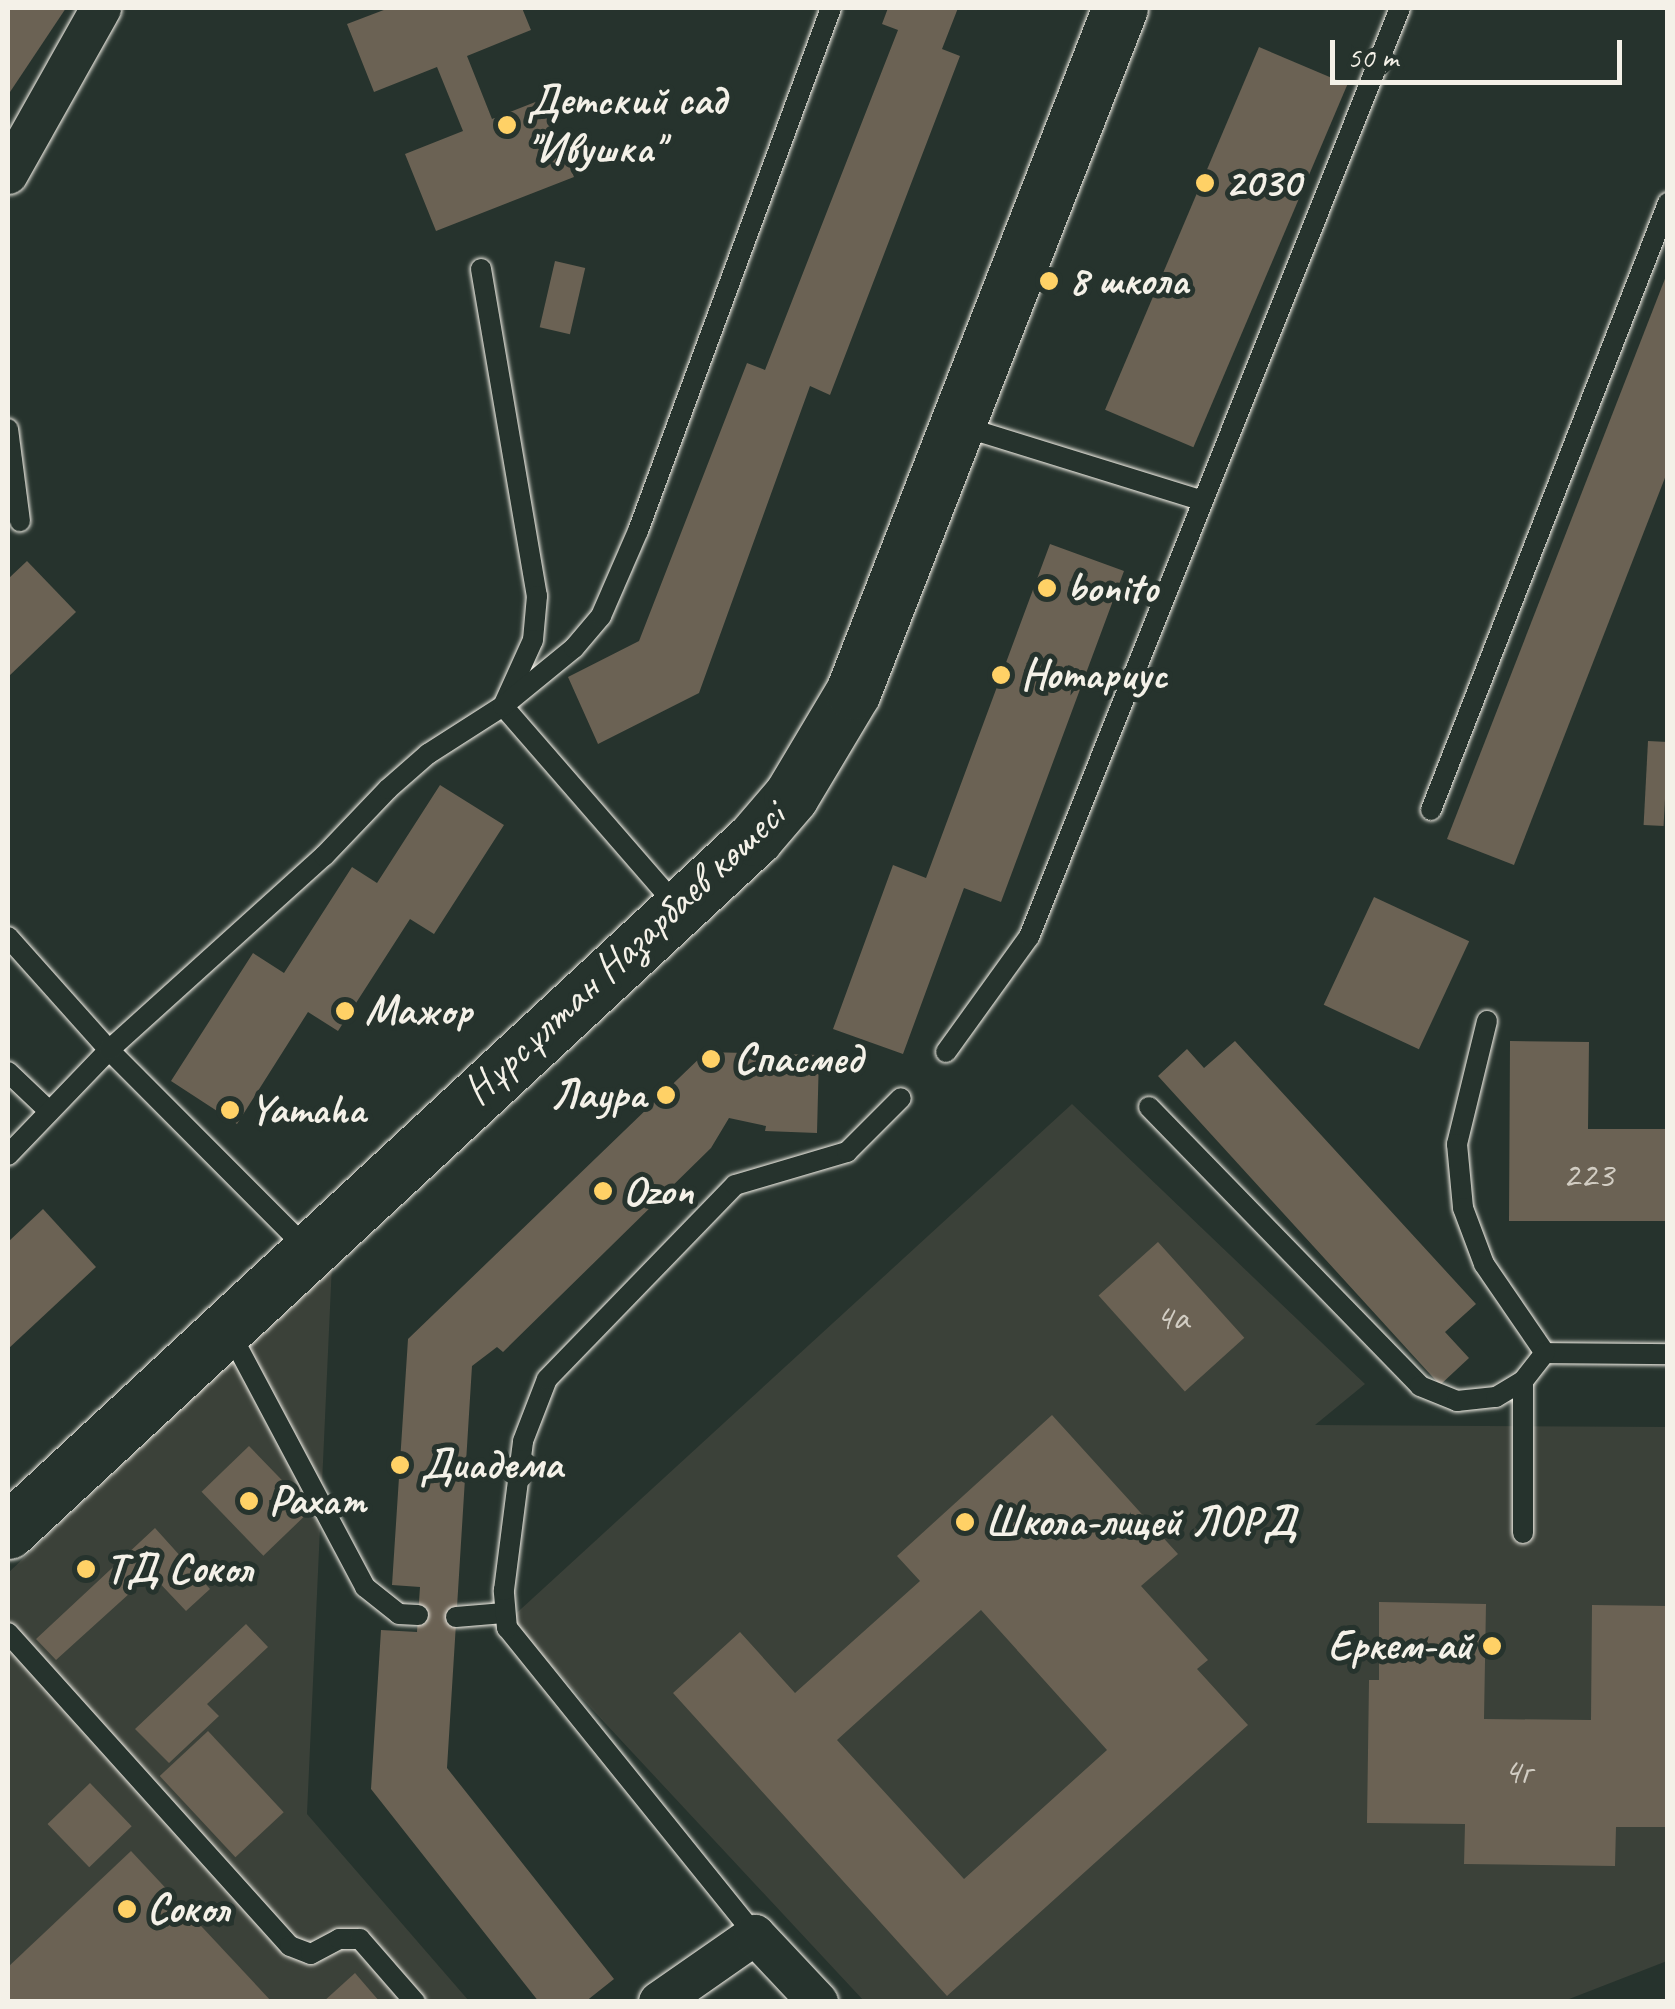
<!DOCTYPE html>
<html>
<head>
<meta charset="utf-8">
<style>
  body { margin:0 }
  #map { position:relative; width:1675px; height:2009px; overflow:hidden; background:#26332d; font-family:Caveat,sans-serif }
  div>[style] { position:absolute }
  .built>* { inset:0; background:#3b4139 }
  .building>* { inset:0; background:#6b6254; transform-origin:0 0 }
  .roads { filter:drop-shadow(0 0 2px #f4f1e8) drop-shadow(0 0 2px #f4f1e8) }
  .lane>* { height:20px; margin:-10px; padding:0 10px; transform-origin:10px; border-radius:10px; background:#26332d }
  .street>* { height:40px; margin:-20px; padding:0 20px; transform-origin:20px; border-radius:20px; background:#26332d }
  .secondary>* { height:55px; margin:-27.5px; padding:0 27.5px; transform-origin:27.5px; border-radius:27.5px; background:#26332d }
  .dots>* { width:28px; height:28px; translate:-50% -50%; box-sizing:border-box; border:5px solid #26332d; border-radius:50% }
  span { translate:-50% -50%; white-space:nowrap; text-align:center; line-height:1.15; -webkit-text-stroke:10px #26332d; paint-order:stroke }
  .number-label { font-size:38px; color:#d2cdc3 }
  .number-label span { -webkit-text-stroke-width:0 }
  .poi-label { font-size:42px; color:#f4f1e8; font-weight:700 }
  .left { translate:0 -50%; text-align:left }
  .right { translate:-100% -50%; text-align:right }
  .street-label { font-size:42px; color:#f4f1e8 }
  .frame { position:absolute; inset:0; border:10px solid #f4f1e8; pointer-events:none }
  .scale { position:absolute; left:1330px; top:40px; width:292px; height:45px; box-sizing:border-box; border:5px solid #f4f1e8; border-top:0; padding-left:12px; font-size:30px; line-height:35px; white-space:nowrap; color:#f4f1e8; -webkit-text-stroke:8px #26332d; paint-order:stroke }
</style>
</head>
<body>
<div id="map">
  <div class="built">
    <i style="clip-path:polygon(1072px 1104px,1365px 1384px,1315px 1425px,1667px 1427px,1667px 1961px,1564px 2001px,864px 2001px,509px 1620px)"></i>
    <i style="clip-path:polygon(332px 1264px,307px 1814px,469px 2001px,8px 2002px,8px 1573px)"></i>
  </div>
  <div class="building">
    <i style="clip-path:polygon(8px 8px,66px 8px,8px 95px)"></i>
    <i style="clip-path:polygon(389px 8px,522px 8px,531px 30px,467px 56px,492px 119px,543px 99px,574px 177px,436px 231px,405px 154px,463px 131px,437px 67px,374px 92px,347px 24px)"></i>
    <i style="clip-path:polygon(888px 8px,958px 8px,942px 49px,960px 56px,830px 395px,810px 386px,699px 693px,598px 744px,568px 677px,639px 641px,747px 363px,765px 370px,898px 30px,882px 24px)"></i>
    <i style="left:1259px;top:47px;width:96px;height:394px;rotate:23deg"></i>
    <i style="left:555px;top:261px;width:31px;height:68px;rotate:13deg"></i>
    <i style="clip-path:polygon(1668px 271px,1668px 470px,1514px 865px,1447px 839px)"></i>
    <i style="clip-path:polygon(1050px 544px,1124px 571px,1001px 902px,964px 888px,903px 1054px,833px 1029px,893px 865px,926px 878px)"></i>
    <i style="clip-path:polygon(27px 561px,76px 612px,8px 677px,8px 579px)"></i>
    <i style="left:1648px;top:741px;width:20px;height:84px;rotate:3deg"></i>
    <i style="clip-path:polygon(440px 785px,504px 825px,434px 934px,410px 919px,338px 1031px,308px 1012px,237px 1124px,171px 1081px,253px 953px,284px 973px,352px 867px,377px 883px)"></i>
    <i style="left:1374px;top:897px;width:105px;height:119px;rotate:25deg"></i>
    <i style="clip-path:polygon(1235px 1041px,1476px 1304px,1445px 1332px,1469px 1358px,1440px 1385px,1158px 1076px,1187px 1049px,1204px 1068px)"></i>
    <i style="clip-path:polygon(1510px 1041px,1589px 1042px,1588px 1129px,1668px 1129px,1668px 1221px,1509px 1221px)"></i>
    <i style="clip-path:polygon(706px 1052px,819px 1055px,817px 1133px,765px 1131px,766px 1126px,729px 1118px,711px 1148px,503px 1352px,497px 1347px,472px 1366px,447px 1768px,614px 1979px,585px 2002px,539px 2002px,371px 1789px,381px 1630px,417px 1632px,420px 1587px,392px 1585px,408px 1339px)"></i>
    <i style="clip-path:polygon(43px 1209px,96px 1267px,8px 1349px,8px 1242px)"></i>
    <i style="left:1158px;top:1242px;width:129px;height:80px;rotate:48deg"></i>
    <i style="clip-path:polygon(evenodd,1052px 1415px,1178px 1554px,1141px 1586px,1208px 1660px,1197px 1669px,1248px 1725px,947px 1996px,673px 1693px,740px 1632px,795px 1693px,920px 1581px,897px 1556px,1052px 1415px,981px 1610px,1107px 1750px,964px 1879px,837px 1740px,981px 1610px)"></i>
    <i style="left:249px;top:1446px;width:89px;height:66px;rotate:46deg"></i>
    <i style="clip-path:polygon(155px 1528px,210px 1589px,186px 1611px,151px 1574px,56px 1660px,36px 1639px)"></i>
    <i style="clip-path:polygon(1379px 1602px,1486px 1604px,1484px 1719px,1591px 1720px,1592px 1605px,1668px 1606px,1668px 1827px,1616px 1827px,1615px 1866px,1464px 1864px,1465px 1824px,1367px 1823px,1369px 1680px,1379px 1680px)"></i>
    <i style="clip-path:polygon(246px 1624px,268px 1647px,207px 1704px,219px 1716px,169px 1763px,135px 1729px)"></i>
    <i style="left:208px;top:1731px;width:111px;height:66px;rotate:47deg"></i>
    <i style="left:90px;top:1783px;width:60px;height:59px;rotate:46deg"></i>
    <i style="clip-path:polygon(131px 1851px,272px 2002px,8px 2002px,8px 1967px)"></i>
    <i style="clip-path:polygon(355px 1973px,380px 2002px,323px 2002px)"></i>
  </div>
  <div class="roads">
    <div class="lane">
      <i style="left:481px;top:269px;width:332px;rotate:80.3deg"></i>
      <i style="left:537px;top:596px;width:44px;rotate:95.2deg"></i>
      <i style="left:533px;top:640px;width:72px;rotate:114.4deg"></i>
      <i style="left:503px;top:706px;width:265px;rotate:49deg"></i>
      <i style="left:961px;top:426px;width:253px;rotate:17.2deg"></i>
      <i style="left:8px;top:429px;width:93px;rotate:82.6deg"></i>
      <i style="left:1431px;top:810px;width:652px;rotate:-68.67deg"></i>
      <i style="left:8px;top:937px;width:152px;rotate:48.2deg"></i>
      <i style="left:109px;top:1050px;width:279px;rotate:45.1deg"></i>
      <i style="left:1487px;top:1021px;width:127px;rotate:103.7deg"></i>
      <i style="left:1457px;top:1144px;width:64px;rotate:84.6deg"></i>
      <i style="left:1463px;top:1208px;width:60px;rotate:69.4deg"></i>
      <i style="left:1484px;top:1264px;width:108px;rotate:55.6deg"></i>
      <i style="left:1545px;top:1353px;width:123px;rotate:0.5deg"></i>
      <i style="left:946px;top:1052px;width:142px;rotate:-54.2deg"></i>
      <i style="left:1029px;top:937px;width:1000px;rotate:-68.23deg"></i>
      <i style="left:8px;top:1072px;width:57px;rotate:43.6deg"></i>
      <i style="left:1149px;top:1107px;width:389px;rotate:45.8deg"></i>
      <i style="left:1420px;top:1386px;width:40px;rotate:22deg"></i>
      <i style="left:1457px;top:1401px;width:39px;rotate:-6deg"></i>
      <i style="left:1496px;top:1397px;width:31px;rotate:-31deg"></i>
      <i style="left:1523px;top:1381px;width:36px;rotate:-52deg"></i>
      <i style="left:8px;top:1155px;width:146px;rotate:-46.1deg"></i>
      <i style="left:109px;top:1050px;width:290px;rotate:-42.1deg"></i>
      <i style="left:324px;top:856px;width:93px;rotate:-46.3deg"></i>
      <i style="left:388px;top:789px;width:53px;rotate:-41.2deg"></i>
      <i style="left:428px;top:754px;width:89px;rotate:-32.6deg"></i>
      <i style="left:503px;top:706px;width:92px;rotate:-39.2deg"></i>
      <i style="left:574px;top:648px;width:42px;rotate:-49.8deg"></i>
      <i style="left:601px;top:616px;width:93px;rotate:-66.5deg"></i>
      <i style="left:638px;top:531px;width:557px;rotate:-69.74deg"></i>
      <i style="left:229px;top:1331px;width:290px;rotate:62deg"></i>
      <i style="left:365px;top:1587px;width:43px;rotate:38.5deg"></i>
      <i style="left:399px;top:1614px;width:19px;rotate:3deg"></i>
      <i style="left:1523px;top:1381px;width:152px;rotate:90deg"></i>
      <i style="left:456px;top:1617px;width:48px;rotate:-4.8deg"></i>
      <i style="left:8px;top:1633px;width:421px;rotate:48deg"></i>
      <i style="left:290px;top:1946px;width:22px;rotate:21deg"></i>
      <i style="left:311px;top:1954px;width:32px;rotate:-28deg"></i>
      <i style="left:339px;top:1939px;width:21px"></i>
      <i style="left:360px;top:1939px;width:84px;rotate:48.9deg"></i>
      <i style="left:755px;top:1935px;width:395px;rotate:-128.9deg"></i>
      <i style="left:507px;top:1628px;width:38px;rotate:-95deg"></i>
      <i style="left:504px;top:1590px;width:150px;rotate:-82.7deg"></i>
      <i style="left:523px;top:1441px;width:66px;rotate:-68.8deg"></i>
      <i style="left:547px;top:1379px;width:270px;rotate:-45.9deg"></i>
      <i style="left:735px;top:1185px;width:117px;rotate:-16.4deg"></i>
      <i style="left:847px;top:1152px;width:76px;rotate:-45deg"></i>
    </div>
    <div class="street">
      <i style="left:8px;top:174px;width:190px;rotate:-60.7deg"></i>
      <i style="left:659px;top:2002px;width:117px;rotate:-34.9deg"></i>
      <i style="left:755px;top:1935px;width:92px;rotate:46.8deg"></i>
    </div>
    <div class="secondary">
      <i style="left:8px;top:1531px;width:1019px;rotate:-42.85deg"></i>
      <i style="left:755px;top:838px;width:55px;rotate:-49.4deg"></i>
      <i style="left:791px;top:796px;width:121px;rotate:-59.2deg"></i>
      <i style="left:853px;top:692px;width:734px;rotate:-68.68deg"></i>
    </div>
  </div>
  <div class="dots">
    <i style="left:507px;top:125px;background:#ffd166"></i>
    <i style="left:1205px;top:183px;background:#ffd166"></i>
    <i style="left:1049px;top:281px;background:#ffd166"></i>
    <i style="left:1047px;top:588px;background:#ffd166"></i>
    <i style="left:1001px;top:675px;background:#ffd166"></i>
    <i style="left:345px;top:1011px;background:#ffd166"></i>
    <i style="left:711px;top:1059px;background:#ffd166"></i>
    <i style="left:666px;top:1095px;background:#ffd166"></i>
    <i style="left:230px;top:1110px;background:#ffd166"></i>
    <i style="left:603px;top:1191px;background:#ffd166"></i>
    <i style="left:400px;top:1465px;background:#ffd166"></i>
    <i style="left:249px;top:1501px;background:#ffd166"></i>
    <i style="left:965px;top:1522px;background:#ffd166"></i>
    <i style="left:86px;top:1569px;background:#ffd166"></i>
    <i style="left:1492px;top:1646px;background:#ffd166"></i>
    <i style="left:127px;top:1909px;background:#ffd166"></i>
  </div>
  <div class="number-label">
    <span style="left:1588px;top:1175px">223</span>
    <span style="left:1172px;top:1317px">4а</span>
    <span style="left:1517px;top:1771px">4г</span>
  </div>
  <div class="poi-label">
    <span class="left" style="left:527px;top:125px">Детский сад<br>"Ивушка"</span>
    <span class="left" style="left:1225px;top:183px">2030</span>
    <span class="left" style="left:1069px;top:281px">8 школа</span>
    <span class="left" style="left:1067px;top:588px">bonito</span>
    <span class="left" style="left:1021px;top:675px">Нотариус</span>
    <span class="left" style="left:365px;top:1011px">Мажор</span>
    <span class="left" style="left:734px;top:1059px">Спасмед</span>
    <span class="right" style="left:646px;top:1095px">Лаура</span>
    <span class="left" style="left:250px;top:1110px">Yamaha</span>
    <span class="left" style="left:623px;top:1191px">Ozon</span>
    <span class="left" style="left:420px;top:1465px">Диадема</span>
    <span class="left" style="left:269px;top:1501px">Рахат</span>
    <span class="left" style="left:985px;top:1522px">Школа-лицей ЛОРД</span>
    <span class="left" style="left:106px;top:1569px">ТД Сокол</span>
    <span class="right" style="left:1472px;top:1646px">Еркем-ай</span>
    <span class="left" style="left:147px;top:1909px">Сокол</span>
  </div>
  <div class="street-label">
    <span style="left:624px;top:953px;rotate:-43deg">Нұрсұлтан Назарбаев көшесі</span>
  </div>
  <div class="frame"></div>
  <div class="scale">50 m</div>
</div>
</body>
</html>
